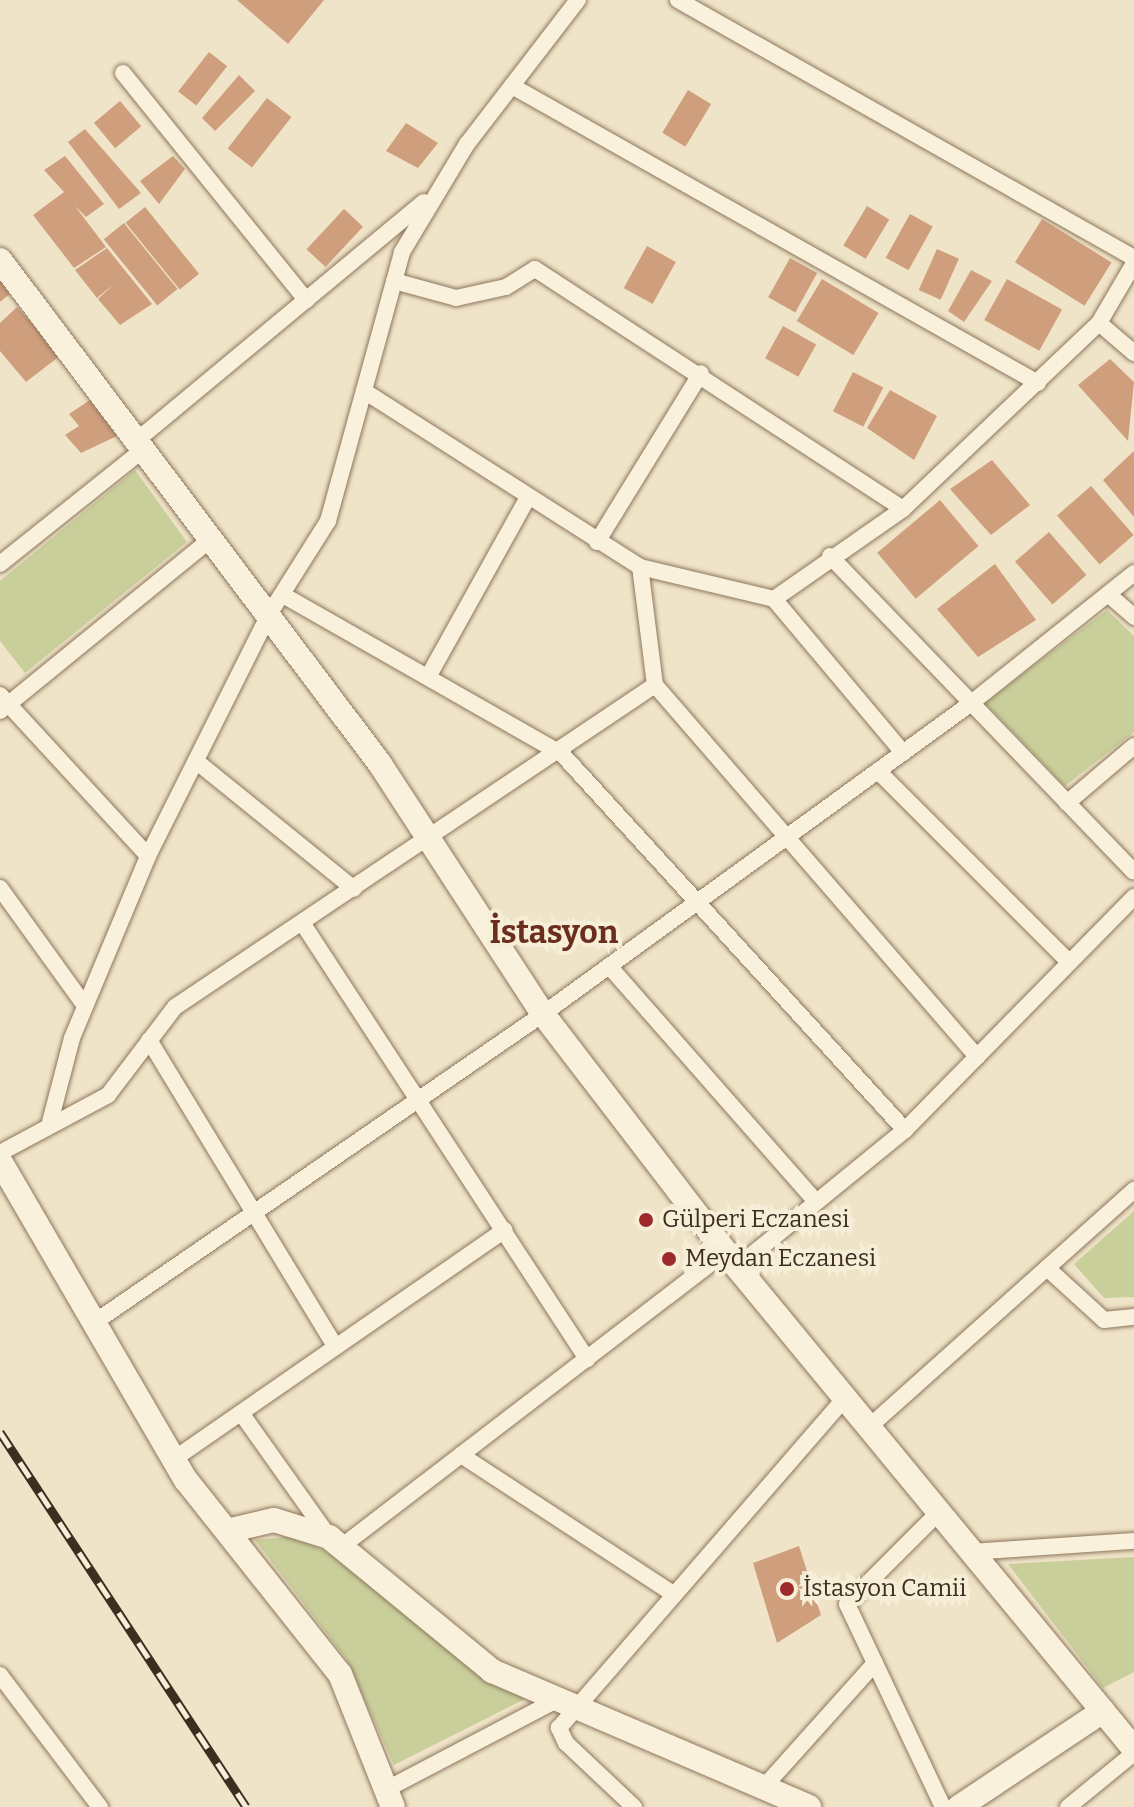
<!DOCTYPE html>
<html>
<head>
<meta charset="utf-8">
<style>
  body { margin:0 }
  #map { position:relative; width:1134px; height:1807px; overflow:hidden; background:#f0e4c8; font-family:Bitter,serif }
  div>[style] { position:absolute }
  .green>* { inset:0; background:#c9cf9b }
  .building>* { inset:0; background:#cf9f7d; transform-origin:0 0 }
  .roads { filter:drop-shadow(0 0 2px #8d765c) drop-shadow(0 0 2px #8d765c) }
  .street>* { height:16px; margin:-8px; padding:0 8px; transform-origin:8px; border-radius:8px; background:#faf1dc }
  .secondary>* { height:24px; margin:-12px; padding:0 12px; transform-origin:12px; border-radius:12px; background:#faf1dc }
  .rail>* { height:9px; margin-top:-4.5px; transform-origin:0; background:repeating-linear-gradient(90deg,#f7eed8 0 18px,#3d2e20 0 36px); box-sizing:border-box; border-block:2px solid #3d2e20 }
  .dots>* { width:22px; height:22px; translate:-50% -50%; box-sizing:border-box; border:4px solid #f7eed8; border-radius:50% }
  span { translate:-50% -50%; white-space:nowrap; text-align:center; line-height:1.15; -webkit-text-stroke:8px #f7eed8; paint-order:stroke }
  .poi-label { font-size:24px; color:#3d2e20 }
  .left { translate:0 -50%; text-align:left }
  .district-label { font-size:32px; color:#6b2e1e; font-weight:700 }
</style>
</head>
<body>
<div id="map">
  <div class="green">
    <i style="clip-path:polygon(135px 470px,187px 542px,25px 673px,0 641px,0 581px)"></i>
    <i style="clip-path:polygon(1107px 610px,1134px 636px,1134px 732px,1065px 786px,985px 703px)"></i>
    <i style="clip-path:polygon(1134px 1211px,1134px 1297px,1104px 1298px,1074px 1264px)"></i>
    <i style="clip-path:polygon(295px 1536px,343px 1561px,525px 1699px,394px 1765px,347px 1660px,255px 1540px)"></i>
    <i style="clip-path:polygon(1134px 1557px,1134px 1672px,1103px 1688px,1008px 1564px)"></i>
  </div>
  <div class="building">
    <i style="clip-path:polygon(237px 0,324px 0,288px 44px)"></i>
    <i style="left:209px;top:52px;width:23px;height:50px;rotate:38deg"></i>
    <i style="clip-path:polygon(239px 75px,255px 91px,215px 131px,202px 118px)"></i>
    <i style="left:688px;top:90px;width:27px;height:50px;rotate:31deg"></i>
    <i style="left:267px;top:98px;width:31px;height:64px;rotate:38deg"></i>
    <i style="left:120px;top:101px;width:33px;height:34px;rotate:50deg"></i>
    <i style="clip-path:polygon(406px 123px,438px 143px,418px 168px,386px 151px)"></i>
    <i style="clip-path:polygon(85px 129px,141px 193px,119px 209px,68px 142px)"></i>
    <i style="clip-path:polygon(65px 156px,104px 204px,86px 217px,75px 206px,106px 247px,74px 268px,33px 215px,64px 192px,44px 170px)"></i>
    <i style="clip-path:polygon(173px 156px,185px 169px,159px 204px,140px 181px)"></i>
    <i style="left:867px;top:206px;width:26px;height:46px;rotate:31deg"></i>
    <i style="left:145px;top:207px;width:86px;height:25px;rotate:51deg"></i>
    <i style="left:344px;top:209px;width:26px;height:55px;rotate:43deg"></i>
    <i style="left:910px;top:214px;width:26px;height:50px;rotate:29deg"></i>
    <i style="left:1042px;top:219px;width:82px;height:51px;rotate:32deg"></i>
    <i style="left:124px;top:223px;width:85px;height:26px;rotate:51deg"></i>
    <i style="left:647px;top:246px;width:33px;height:48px;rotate:29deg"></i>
    <i style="clip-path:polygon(107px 248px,152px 304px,120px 325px,98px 299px,114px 284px,97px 298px,75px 270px)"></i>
    <i style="left:937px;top:249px;width:24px;height:45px;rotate:24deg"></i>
    <i style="left:790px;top:258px;width:31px;height:45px;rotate:29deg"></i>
    <i style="clip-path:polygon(971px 270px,992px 281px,964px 322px,948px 311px)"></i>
    <i style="clip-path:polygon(0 279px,11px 293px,0 302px)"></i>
    <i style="left:822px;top:279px;width:66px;height:49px;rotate:31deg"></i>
    <i style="left:1007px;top:279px;width:63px;height:47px;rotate:29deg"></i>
    <i style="clip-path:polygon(17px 307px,61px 355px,26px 382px,0 351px,0 323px)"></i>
    <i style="left:783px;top:326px;width:38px;height:37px;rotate:29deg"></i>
    <i style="clip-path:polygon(1110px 359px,1134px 382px,1128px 441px,1078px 385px)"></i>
    <i style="left:853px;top:372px;width:34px;height:44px;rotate:27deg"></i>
    <i style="clip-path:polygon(890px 390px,937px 416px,914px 460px,867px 428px)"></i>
    <i style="clip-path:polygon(90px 400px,117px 436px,81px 453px,65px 435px,79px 426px,69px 414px)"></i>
    <i style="clip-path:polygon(1134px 451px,1134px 517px,1103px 480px)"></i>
    <i style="clip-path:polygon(992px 460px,1030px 505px,991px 535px,950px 489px)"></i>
    <i style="left:1091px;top:486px;width:65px;height:45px;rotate:49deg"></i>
    <i style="left:940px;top:500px;width:60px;height:82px;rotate:50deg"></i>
    <i style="left:1049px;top:532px;width:57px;height:45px;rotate:49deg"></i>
    <i style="clip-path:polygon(995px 564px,1036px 620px,978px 657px,937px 609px)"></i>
    <i style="clip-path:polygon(799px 1546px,821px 1615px,777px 1643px,753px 1563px)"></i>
  </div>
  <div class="roads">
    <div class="street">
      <i style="left:678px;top:0;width:524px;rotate:29.5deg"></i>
      <i style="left:123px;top:73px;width:292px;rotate:51.1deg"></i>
      <i style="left:512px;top:86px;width:604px;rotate:29.45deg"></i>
      <i style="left:394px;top:281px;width:64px;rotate:15.3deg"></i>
      <i style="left:456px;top:298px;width:51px;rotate:-12.4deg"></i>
      <i style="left:506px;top:287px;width:34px;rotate:-32deg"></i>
      <i style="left:535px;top:269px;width:439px;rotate:33.1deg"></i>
      <i style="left:1099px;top:323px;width:69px;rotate:-59.7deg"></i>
      <i style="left:364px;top:391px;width:327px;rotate:32.5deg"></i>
      <i style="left:136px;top:441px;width:374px;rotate:-39.7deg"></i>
      <i style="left:597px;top:542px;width:198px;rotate:-58.4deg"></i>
      <i style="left:830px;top:556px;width:438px;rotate:46.1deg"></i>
      <i style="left:0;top:564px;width:183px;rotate:-38.6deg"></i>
      <i style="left:1108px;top:594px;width:35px;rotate:41deg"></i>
      <i style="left:283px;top:595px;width:321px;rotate:29.7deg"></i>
      <i style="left:562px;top:754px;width:509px;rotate:47.63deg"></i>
      <i style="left:774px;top:599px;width:201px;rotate:50deg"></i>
      <i style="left:428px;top:677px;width:206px;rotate:-60.9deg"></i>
      <i style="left:655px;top:685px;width:492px;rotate:49.1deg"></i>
      <i style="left:0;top:695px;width:219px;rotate:47.4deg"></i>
      <i style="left:0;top:711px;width:271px;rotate:-39.2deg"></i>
      <i style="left:196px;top:761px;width:203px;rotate:39deg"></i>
      <i style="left:878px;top:771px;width:270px;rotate:45deg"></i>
      <i style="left:1067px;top:803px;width:88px;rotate:-40.4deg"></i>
      <i style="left:0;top:888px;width:145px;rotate:54.2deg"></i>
      <i style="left:303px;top:924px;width:520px;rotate:56.86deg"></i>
      <i style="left:609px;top:966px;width:314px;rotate:48.7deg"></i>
      <i style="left:149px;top:1040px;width:359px;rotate:58.7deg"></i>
      <i style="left:50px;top:1122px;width:87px;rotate:-75.3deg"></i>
      <i style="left:72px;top:1038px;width:197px;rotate:-67.3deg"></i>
      <i style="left:148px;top:856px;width:268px;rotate:-63.4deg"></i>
      <i style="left:268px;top:616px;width:112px;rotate:-57.7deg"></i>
      <i style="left:328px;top:521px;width:279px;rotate:-74.6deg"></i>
      <i style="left:402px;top:252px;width:126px;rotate:-59deg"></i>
      <i style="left:467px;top:144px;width:182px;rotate:-52.4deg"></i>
      <i style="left:0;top:1153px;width:123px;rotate:-28.2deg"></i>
      <i style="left:108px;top:1095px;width:111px;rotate:-52.7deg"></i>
      <i style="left:175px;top:1007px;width:578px;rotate:-33.86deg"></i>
      <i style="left:655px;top:685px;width:119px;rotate:-97.2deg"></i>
      <i style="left:640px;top:567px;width:138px;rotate:13.4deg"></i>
      <i style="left:774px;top:599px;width:157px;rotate:-34.9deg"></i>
      <i style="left:903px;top:509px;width:270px;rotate:-43.5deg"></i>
      <i style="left:1099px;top:323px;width:46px;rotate:40.6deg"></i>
      <i style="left:737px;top:1267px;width:217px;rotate:-39.2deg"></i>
      <i style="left:905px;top:1130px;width:327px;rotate:-45.5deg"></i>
      <i style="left:1047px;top:1268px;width:77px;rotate:42.4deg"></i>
      <i style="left:1104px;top:1320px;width:30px;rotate:-6deg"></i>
      <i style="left:95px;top:1322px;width:544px;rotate:-34.51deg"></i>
      <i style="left:543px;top:1014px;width:528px;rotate:-35.98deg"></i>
      <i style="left:970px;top:704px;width:210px;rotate:-38.6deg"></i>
      <i style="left:241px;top:1413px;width:152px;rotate:54.6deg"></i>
      <i style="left:869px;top:1427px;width:356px;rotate:-41.8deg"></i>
      <i style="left:461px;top:1455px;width:252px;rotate:33.2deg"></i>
      <i style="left:174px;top:1459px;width:402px;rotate:-34.7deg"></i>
      <i style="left:939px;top:1512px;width:130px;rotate:135deg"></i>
      <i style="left:847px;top:1604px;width:225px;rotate:64.7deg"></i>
      <i style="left:341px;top:1547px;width:484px;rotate:-37.5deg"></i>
      <i style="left:971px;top:1552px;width:163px;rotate:-3.9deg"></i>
      <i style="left:0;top:1675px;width:166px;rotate:52.9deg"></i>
      <i style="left:763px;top:1788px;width:168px;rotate:-48.1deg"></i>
      <i style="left:387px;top:1789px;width:187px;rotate:-27.7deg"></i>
      <i style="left:634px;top:1807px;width:93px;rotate:-136.7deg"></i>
      <i style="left:566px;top:1743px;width:17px;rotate:-115deg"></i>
      <i style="left:559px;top:1728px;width:437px;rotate:-49.1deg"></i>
      <i style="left:1068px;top:1807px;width:85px;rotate:-39.3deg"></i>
    </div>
    <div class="secondary">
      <i style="left:0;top:260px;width:631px;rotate:52.98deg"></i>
      <i style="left:380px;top:764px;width:298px;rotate:56.9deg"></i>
      <i style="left:543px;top:1014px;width:319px;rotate:52.5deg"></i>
      <i style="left:737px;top:1267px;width:624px;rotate:50.52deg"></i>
      <i style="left:0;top:1161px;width:369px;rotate:59.8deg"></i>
      <i style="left:186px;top:1480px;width:248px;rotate:51.6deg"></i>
      <i style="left:340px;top:1674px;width:143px;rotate:68.3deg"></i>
      <i style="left:227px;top:1531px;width:48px;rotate:-13.2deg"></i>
      <i style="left:274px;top:1520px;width:58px;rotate:17.2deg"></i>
      <i style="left:329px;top:1537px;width:211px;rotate:39.4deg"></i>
      <i style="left:492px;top:1671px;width:345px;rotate:23.2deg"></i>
      <i style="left:959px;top:1807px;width:173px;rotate:-33.7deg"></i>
    </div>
  </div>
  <div class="rail">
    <i style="left:0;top:1432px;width:448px;rotate:56.7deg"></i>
  </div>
  <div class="dots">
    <i style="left:646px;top:1220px;background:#9e2a2b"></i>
    <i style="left:669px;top:1259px;background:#9e2a2b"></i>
    <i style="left:787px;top:1589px;background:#9e2a2b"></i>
  </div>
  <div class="poi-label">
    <span class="left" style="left:662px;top:1220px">Gülperi Eczanesi</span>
    <span class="left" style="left:685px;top:1259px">Meydan Eczanesi</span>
    <span class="left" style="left:803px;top:1589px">İstasyon Camii</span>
  </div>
  <div class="district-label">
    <span style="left:554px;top:932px">İstasyon</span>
  </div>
</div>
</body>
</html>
